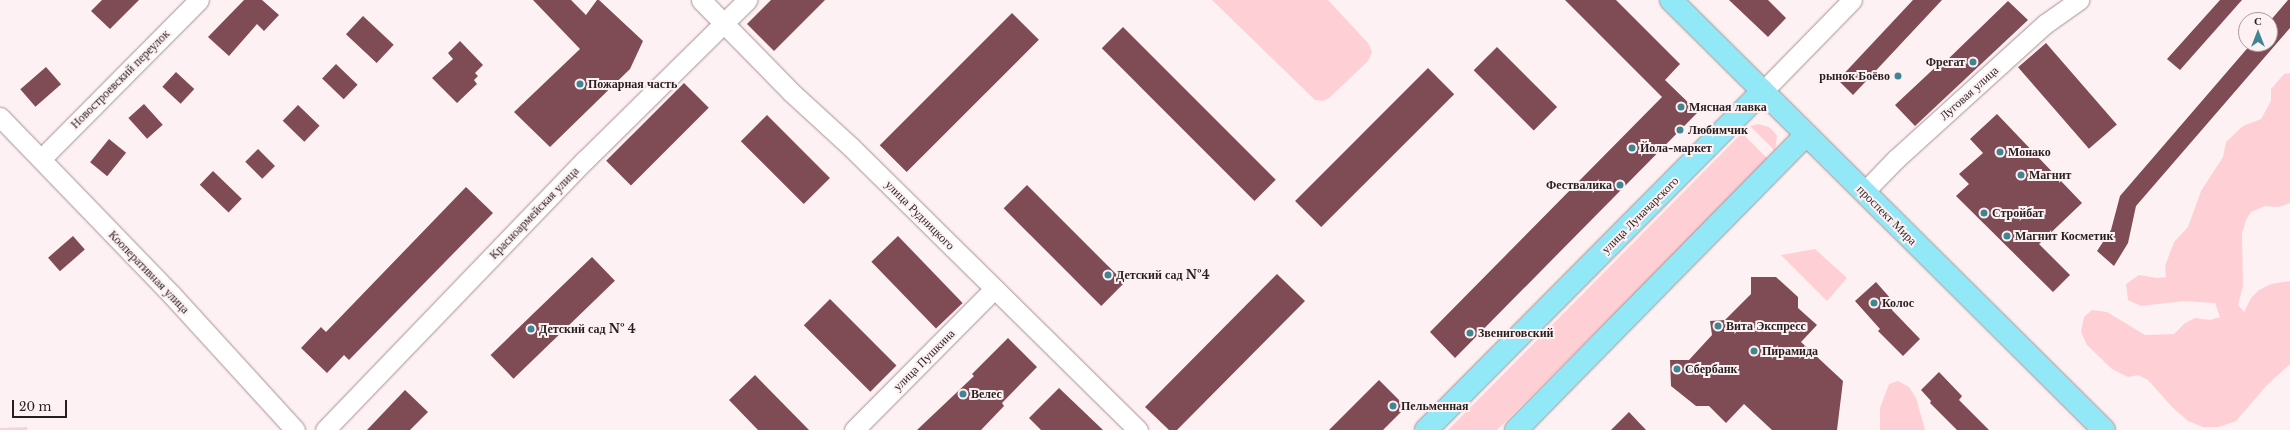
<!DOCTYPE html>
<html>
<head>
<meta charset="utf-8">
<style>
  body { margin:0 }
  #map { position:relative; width:2290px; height:430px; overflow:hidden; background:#fef1f3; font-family:"Libre Baskerville",serif }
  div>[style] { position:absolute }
  .green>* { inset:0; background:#fed0d6 }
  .building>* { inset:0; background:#7f4b54; transform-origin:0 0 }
  .roads { filter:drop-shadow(0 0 1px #a59194) drop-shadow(0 0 1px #a59194) }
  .minor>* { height:19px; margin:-9.5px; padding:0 9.5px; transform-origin:9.5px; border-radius:9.5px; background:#fff }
  .major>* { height:22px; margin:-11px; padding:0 11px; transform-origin:11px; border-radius:11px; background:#92e8f7 }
  .dots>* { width:11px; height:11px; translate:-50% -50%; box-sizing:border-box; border:2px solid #fef1f3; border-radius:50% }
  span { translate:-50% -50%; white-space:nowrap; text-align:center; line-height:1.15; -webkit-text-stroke:4px #fef1f3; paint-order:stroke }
  .poi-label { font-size:12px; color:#261f20; font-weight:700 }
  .right { translate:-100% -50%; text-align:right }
  .left { translate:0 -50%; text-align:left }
  .street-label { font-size:12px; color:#261f20 }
  .north { position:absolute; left:2238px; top:12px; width:40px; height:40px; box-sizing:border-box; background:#fef1f3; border:1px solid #a89d9f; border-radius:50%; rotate:0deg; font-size:11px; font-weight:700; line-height:16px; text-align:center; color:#261f20 }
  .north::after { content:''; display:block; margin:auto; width:14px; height:18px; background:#408592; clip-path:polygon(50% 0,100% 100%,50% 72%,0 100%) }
  .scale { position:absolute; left:12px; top:400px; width:55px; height:18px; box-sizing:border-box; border:2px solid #261f20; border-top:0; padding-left:5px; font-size:12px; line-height:14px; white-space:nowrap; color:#261f20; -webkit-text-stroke:3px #fef1f3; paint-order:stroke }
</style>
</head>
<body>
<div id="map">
  <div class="green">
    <i style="clip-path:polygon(1212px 0,1328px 0,1368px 43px,1372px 52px,1368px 61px,1329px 98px,1323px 101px,1315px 100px)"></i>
    <i style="clip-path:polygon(2290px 73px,2290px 203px,2278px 207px,2265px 206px,2251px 212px,2246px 220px,2242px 233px,2243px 286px,2238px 305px,2244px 312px,2251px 298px,2259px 290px,2271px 284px,2290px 281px,2290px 364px,2267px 385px,2236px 421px,2218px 427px,2203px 427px,2188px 421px,2172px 407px,2148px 380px,2138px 375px,2128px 377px,2112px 369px,2087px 345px,2081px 332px,2084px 317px,2092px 310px,2107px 312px,2145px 335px,2174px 334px,2185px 323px,2195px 318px,2210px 320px,2220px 317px,2215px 303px,2184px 301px,2141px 306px,2128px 300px,2126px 284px,2139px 275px,2157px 278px,2166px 277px,2165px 266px,2174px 242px,2188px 227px,2201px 191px,2223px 157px,2226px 142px,2243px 126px,2261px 119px,2271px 101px,2271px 89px,2284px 74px)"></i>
    <i style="clip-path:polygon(1758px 124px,1769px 127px,1774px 132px,1777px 136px,1775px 151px,1750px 126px)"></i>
    <i style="clip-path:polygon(1742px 133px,1769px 160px,1497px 430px,1448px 430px)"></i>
    <i style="clip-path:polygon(1815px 249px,1847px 278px,1827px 301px,1781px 255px)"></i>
    <i style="clip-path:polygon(1898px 381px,1909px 387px,1916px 398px,1925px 430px,1880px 430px,1880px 408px,1889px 384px)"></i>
    <i style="clip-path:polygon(27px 427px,27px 430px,0 430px,0 428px)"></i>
  </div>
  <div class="building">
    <i style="clip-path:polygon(102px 0,139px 0,110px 29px,91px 11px)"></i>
    <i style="clip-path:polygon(244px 0,262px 0,279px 15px,264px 31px,257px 24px,229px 56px,208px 37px)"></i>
    <i style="clip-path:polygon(533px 0,571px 0,586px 15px,597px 0,599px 0,643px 41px,630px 69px,550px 147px,514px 112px,580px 49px)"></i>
    <i style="clip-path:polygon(771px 0,825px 0,774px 51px,747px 24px)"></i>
    <i style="clip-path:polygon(1565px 0,1616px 0,1680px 64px,1665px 80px,1698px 112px,1455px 358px,1430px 332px,1662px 97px)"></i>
    <i style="clip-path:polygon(1729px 0,1768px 0,1786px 18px,1768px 37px)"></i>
    <i style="clip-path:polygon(1913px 0,1942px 0,1853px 95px,1838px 80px)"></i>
    <i style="clip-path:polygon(2220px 0,2242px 0,2180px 70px,2167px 59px)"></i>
    <i style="clip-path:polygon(2288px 0,2290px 0,2290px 28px,2136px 206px,2128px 243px,2114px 266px,2097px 251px,2111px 230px,2120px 196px,2251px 44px,2270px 44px,2270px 21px)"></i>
    <i style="clip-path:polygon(2008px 1px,2028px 20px,1915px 126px,1895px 105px,1941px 62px,1943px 64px)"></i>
    <i style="left:1012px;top:13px;width:38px;height:187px;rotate:45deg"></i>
    <i style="left:363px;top:16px;width:42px;height:25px;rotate:43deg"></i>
    <i style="left:1123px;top:27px;width:216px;height:30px;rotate:45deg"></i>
    <i style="clip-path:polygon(460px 41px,483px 65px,475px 73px,478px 76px,474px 80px,477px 84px,457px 103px,432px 78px,453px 59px,448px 53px)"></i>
    <i style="left:2046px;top:43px;width:108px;height:37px;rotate:49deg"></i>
    <i style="left:1497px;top:47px;width:85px;height:33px;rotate:45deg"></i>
    <i style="left:336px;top:64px;width:30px;height:20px;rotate:44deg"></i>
    <i style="left:46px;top:67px;width:23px;height:34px;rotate:49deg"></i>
    <i style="left:1428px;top:68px;width:37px;height:188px;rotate:45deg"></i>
    <i style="left:176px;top:72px;width:25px;height:20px;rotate:43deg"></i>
    <i style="left:684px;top:83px;width:35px;height:110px;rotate:45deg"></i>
    <i style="left:144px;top:104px;width:28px;height:21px;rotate:48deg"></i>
    <i style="left:298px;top:105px;width:30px;height:22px;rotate:44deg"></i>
    <i style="clip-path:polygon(1997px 114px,2082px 203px,2039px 244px,2070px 275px,2053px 292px,1956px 196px,1969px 184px,1959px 174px,1983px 153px,1970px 139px)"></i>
    <i style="left:767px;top:115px;width:89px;height:37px;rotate:45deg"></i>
    <i style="left:109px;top:139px;width:22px;height:30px;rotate:39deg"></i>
    <i style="left:258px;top:149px;width:24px;height:18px;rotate:45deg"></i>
    <i style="left:213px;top:171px;width:40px;height:19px;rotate:44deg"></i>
    <i style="left:1027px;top:185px;width:138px;height:33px;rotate:45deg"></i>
    <i style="clip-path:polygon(466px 187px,493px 213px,349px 360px,344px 355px,327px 373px,301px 348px,321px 327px,326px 332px)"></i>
    <i style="left:73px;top:236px;width:18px;height:33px;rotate:49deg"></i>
    <i style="left:898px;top:236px;width:93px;height:37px;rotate:46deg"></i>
    <i style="left:592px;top:257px;width:33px;height:141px;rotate:46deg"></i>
    <i style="clip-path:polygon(1277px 274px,1305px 301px,1177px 430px,1169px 430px,1145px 407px)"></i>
    <i style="clip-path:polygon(1751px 277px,1776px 277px,1798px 297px,1798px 308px,1817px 325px,1801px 342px,1843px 381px,1837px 430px,1772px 430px,1744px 404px,1726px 423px,1709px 406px,1696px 406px,1671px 386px,1670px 360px,1689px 360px,1712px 335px,1710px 321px,1725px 320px,1751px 294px)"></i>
    <i style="clip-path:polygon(1876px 282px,1891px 299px,1892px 310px,1920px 339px,1903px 356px,1878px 331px,1880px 329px,1855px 301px)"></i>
    <i style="left:830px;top:299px;width:94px;height:37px;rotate:45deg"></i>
    <i style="clip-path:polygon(1008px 338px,1037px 367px,1002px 403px,1004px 406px,981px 430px,917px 430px,974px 376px,972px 374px)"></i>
    <i style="clip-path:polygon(1939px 372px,1962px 396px,1959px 400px,1989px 430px,1957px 430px,1930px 403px,1931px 401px,1921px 390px)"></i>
    <i style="clip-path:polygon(755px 375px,809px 430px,758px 430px,729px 400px)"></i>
    <i style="clip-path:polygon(1379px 380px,1406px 407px,1383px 430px,1329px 430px)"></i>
    <i style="clip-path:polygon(1059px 388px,1103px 430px,1041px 430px,1029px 418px)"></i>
    <i style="clip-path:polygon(405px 390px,428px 412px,410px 430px,367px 430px)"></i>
    <i style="clip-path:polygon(1629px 412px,1646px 430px,1611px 430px)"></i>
  </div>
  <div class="roads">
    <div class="minor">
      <i style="left:701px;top:0;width:129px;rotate:45.6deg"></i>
      <i style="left:791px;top:92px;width:81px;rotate:42.5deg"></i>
      <i style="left:851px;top:147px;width:403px;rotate:44.6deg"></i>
      <i style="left:1763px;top:91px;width:127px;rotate:-45.6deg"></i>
      <i style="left:0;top:117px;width:246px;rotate:46deg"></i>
      <i style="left:171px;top:294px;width:184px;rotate:47.6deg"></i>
      <i style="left:41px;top:159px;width:224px;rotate:-45.2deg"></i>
      <i style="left:1864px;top:192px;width:46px;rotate:-45.9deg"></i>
      <i style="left:1896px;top:159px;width:201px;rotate:-42.2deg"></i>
      <i style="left:2045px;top:24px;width:42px;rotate:-35.2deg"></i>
      <i style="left:325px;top:430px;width:375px;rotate:-46.1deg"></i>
      <i style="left:585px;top:160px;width:228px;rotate:-44.6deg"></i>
      <i style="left:854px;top:430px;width:199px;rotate:-45.2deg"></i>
    </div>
    <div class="major">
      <i style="left:1671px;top:0;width:610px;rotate:44.8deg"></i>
      <i style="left:1426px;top:430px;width:478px;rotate:-45.2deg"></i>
      <i style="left:1516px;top:430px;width:414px;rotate:-45.5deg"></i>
    </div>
  </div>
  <div class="dots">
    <i style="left:1973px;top:62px;background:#408592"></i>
    <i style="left:1898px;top:76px;background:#408592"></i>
    <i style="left:580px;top:84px;background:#408592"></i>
    <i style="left:1681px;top:107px;background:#408592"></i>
    <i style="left:1680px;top:130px;background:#408592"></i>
    <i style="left:1632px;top:148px;background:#408592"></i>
    <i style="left:2000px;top:152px;background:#408592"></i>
    <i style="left:2021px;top:175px;background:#408592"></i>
    <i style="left:1620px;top:185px;background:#408592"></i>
    <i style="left:1984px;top:213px;background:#408592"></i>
    <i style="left:2007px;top:236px;background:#408592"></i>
    <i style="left:1108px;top:275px;background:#408592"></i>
    <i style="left:1874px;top:303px;background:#408592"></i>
    <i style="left:1718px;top:326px;background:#408592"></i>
    <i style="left:531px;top:329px;background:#408592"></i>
    <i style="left:1470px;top:333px;background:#408592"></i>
    <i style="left:1754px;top:351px;background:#408592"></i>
    <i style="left:1677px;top:369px;background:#408592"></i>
    <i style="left:963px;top:394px;background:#408592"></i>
    <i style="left:1393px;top:406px;background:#408592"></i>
  </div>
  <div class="poi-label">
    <span class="right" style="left:1965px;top:62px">Фрегат</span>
    <span class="right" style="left:1890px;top:76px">рынок Боёво</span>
    <span class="left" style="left:588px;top:84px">Пожарная часть</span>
    <span class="left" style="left:1689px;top:107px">Мясная лавка</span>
    <span class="left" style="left:1688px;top:130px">Любимчик</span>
    <span class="left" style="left:1640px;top:148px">Йола-маркет</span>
    <span class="left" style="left:2008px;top:152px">Монако</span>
    <span class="left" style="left:2029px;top:175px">Магнит</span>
    <span class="right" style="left:1612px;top:185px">Фествалика</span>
    <span class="left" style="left:1992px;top:213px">Стройбат</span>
    <span class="left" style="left:2015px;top:236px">Магнит Косметик</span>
    <span class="left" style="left:1116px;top:275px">Детский сад №4</span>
    <span class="left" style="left:1882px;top:303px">Колос</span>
    <span class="left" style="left:1726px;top:326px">Вита Экспресс</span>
    <span class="left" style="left:539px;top:329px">Детский сад № 4</span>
    <span class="left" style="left:1478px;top:333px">Звениговский</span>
    <span class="left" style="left:1762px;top:351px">Пирамида</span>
    <span class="left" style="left:1685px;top:369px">Сбербанк</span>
    <span class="left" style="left:971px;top:394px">Велес</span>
    <span class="left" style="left:1401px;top:406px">Пельменная</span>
  </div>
  <div class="street-label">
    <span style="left:120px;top:79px;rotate:-45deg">Новостроевский переулок</span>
    <span style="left:1969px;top:93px;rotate:-42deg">Луговая улица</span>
    <span style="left:534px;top:213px;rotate:-46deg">Красноармейская улица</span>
    <span style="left:920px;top:215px;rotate:45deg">улица Рудницкого</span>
    <span style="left:1640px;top:215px;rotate:-45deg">улица Луначарского</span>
    <span style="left:1887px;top:215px;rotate:45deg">проспект Мира</span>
    <span style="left:149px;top:272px;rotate:46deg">Кооперативная улица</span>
    <span style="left:924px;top:360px;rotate:-45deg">улица Пушкина</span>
  </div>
  <div class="north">С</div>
  <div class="scale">20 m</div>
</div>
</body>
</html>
